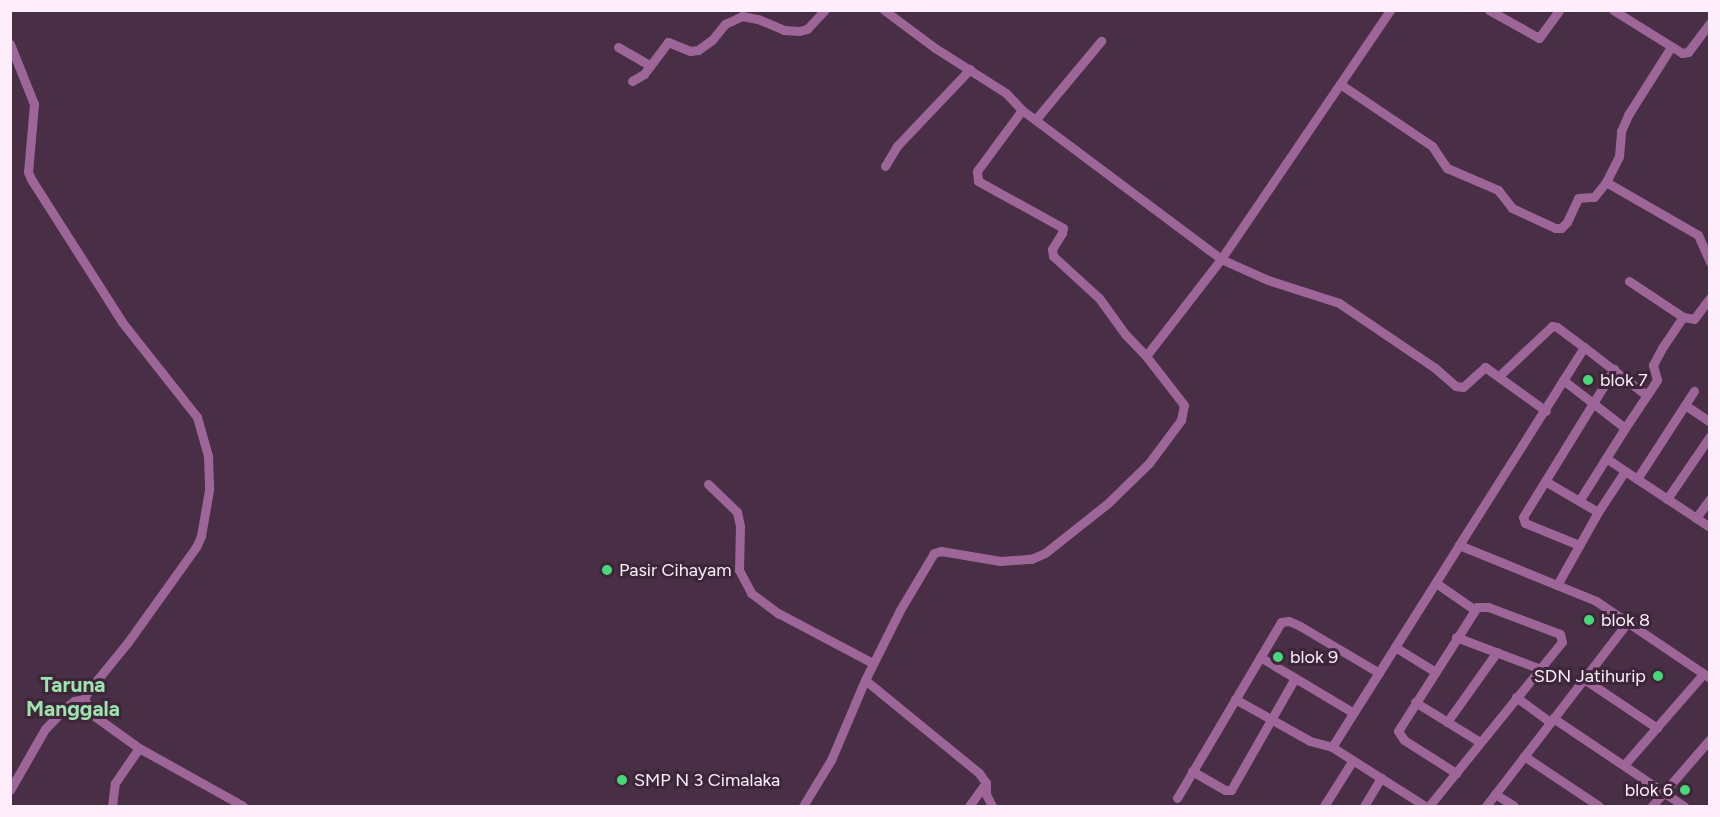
<!DOCTYPE html>
<html>
<head>
<meta charset="utf-8">
<style>
  body { margin:0 }
  #map { position:relative; width:1720px; height:817px; overflow:hidden; background:#482f45; font-family:Figtree,sans-serif }
  div>[style] { position:absolute }
  .street>* { height:9px; margin:-4.5px; padding:0 4.5px; transform-origin:4.5px; border-radius:4.5px; background:#9e6698 }
  .dots>* { width:16px; height:16px; translate:-50% -50%; box-sizing:border-box; border:3px solid #3d253a; border-radius:50% }
  span { translate:-50% -50%; white-space:nowrap; text-align:center; line-height:1.15; -webkit-text-stroke:6px #3d253a; paint-order:stroke }
  .poi-label { font-size:18px; color:#feedfb }
  .left { translate:0 -50%; text-align:left }
  .right { translate:-100% -50%; text-align:right }
  .quarter-label { font-size:21px; color:#9ee2ad; font-weight:700 }
  .frame { position:absolute; inset:0; border:12px solid #feedfb; pointer-events:none }
</style>
</head>
<body>
<div id="map">
  <div class="street">
    <i style="left:884px;top:10px;width:64px;rotate:36.7deg"></i>
    <i style="left:935px;top:48px;width:84px;rotate:32.4deg"></i>
    <i style="left:1006px;top:93px;width:23px;rotate:47deg"></i>
    <i style="left:1022px;top:110px;width:249px;rotate:36.8deg"></i>
    <i style="left:1221px;top:259px;width:301px;rotate:-55.8deg"></i>
    <i style="left:1489px;top:10px;width:57px;rotate:29.2deg"></i>
    <i style="left:1539px;top:38px;width:34px;rotate:-54deg"></i>
    <i style="left:1613px;top:10px;width:81px;rotate:31.9deg"></i>
    <i style="left:1682px;top:53px;width:6px;rotate:-9deg"></i>
    <i style="left:1688px;top:52px;width:36px;rotate:-53deg"></i>
    <i style="left:10px;top:44px;width:65px;rotate:68.2deg"></i>
    <i style="left:34px;top:104px;width:68px;rotate:95deg"></i>
    <i style="left:28px;top:172px;width:8px;rotate:67deg"></i>
    <i style="left:31px;top:179px;width:169px;rotate:57.5deg"></i>
    <i style="left:122px;top:322px;width:121px;rotate:51.7deg"></i>
    <i style="left:197px;top:417px;width:41px;rotate:74.2deg"></i>
    <i style="left:208px;top:456px;width:34px;rotate:88deg"></i>
    <i style="left:209px;top:490px;width:47px;rotate:99.9deg"></i>
    <i style="left:201px;top:536px;width:12px;rotate:114deg"></i>
    <i style="left:196px;top:547px;width:117px;rotate:125.6deg"></i>
    <i style="left:128px;top:642px;width:63px;rotate:129.2deg"></i>
    <i style="left:88px;top:691px;width:9px;rotate:117deg"></i>
    <i style="left:84px;top:699px;width:18px;rotate:61deg"></i>
    <i style="left:93px;top:715px;width:57px;rotate:35.7deg"></i>
    <i style="left:139px;top:748px;width:119px;rotate:29.1deg"></i>
    <i style="left:618px;top:47px;width:36px;rotate:30deg"></i>
    <i style="left:632px;top:81px;width:14px;rotate:-30deg"></i>
    <i style="left:644px;top:74px;width:40px;rotate:-53deg"></i>
    <i style="left:668px;top:42px;width:24px;rotate:22deg"></i>
    <i style="left:690px;top:51px;width:8px;rotate:-7deg"></i>
    <i style="left:698px;top:50px;width:17px;rotate:-36deg"></i>
    <i style="left:712px;top:40px;width:21px;rotate:-51deg"></i>
    <i style="left:725px;top:24px;width:19px;rotate:-25deg"></i>
    <i style="left:742px;top:16px;width:16px;rotate:11deg"></i>
    <i style="left:758px;top:19px;width:28px;rotate:23deg"></i>
    <i style="left:784px;top:30px;width:15px;rotate:4deg"></i>
    <i style="left:799px;top:31px;width:8px;rotate:-14deg"></i>
    <i style="left:807px;top:29px;width:26px;rotate:-47deg"></i>
    <i style="left:1340px;top:84px;width:111px;rotate:34deg"></i>
    <i style="left:1432px;top:146px;width:27px;rotate:56deg"></i>
    <i style="left:1447px;top:168px;width:56px;rotate:23.3deg"></i>
    <i style="left:1498px;top:190px;width:23px;rotate:52deg"></i>
    <i style="left:1512px;top:208px;width:47px;rotate:24.9deg"></i>
    <i style="left:1555px;top:228px;width:6px"></i>
    <i style="left:1561px;top:228px;width:8px;rotate:-45deg"></i>
    <i style="left:1567px;top:222px;width:26px;rotate:-65deg"></i>
    <i style="left:1578px;top:198px;width:16px;rotate:-4deg"></i>
    <i style="left:1594px;top:197px;width:19px;rotate:-51deg"></i>
    <i style="left:1606px;top:182px;width:106px;rotate:29.9deg"></i>
    <i style="left:1698px;top:235px;width:30px;rotate:66deg"></i>
    <i style="left:1022px;top:110px;width:76px;rotate:126.4deg"></i>
    <i style="left:977px;top:171px;width:10px;rotate:84deg"></i>
    <i style="left:978px;top:181px;width:97px;rotate:28.9deg"></i>
    <i style="left:1063px;top:228px;width:5px;rotate:101deg"></i>
    <i style="left:1062px;top:233px;width:19px;rotate:122deg"></i>
    <i style="left:1052px;top:249px;width:7px;rotate:82deg"></i>
    <i style="left:1053px;top:256px;width:62px;rotate:42.4deg"></i>
    <i style="left:1099px;top:298px;width:44px;rotate:54.2deg"></i>
    <i style="left:1125px;top:334px;width:30px;rotate:46deg"></i>
    <i style="left:1036px;top:119px;width:102px;rotate:-50.2deg"></i>
    <i style="left:885px;top:166px;width:23px;rotate:-59deg"></i>
    <i style="left:897px;top:146px;width:106px;rotate:-46.5deg"></i>
    <i style="left:1606px;top:182px;width:29px;rotate:-63deg"></i>
    <i style="left:1619px;top:156px;width:25px;rotate:-85deg"></i>
    <i style="left:1621px;top:131px;width:17px;rotate:-66deg"></i>
    <i style="left:1628px;top:115px;width:80px;rotate:-57.7deg"></i>
    <i style="left:1629px;top:281px;width:65px;rotate:33.7deg"></i>
    <i style="left:1499px;top:376px;width:73px;rotate:-43.3deg"></i>
    <i style="left:1552px;top:326px;width:5px;rotate:11deg"></i>
    <i style="left:1557px;top:327px;width:34px;rotate:37deg"></i>
    <i style="left:1563px;top:380px;width:78px;rotate:37.7deg"></i>
    <i style="left:1625px;top:428px;width:86px;rotate:122.2deg"></i>
    <i style="left:1685px;top:405px;width:30px;rotate:34deg"></i>
    <i style="left:1625px;top:428px;width:58px;rotate:-56.3deg"></i>
    <i style="left:1657px;top:380px;width:16px;rotate:-105deg"></i>
    <i style="left:1653px;top:365px;width:19px;rotate:-62deg"></i>
    <i style="left:1662px;top:348px;width:37px;rotate:-56deg"></i>
    <i style="left:1683px;top:317px;width:11px;rotate:10deg"></i>
    <i style="left:1694px;top:319px;width:26px;rotate:-53deg"></i>
    <i style="left:1606px;top:458px;width:23px;rotate:34deg"></i>
    <i style="left:1637px;top:479px;width:105px;rotate:-57.1deg"></i>
    <i style="left:1545px;top:481px;width:61px;rotate:30.3deg"></i>
    <i style="left:708px;top:484px;width:40px;rotate:44deg"></i>
    <i style="left:737px;top:512px;width:14px;rotate:78deg"></i>
    <i style="left:740px;top:526px;width:44px;rotate:91.3deg"></i>
    <i style="left:739px;top:570px;width:26px;rotate:62deg"></i>
    <i style="left:751px;top:593px;width:34px;rotate:37deg"></i>
    <i style="left:778px;top:613px;width:107px;rotate:27.8deg"></i>
    <i style="left:1667px;top:499px;width:76px;rotate:-55.7deg"></i>
    <i style="left:1696px;top:518px;width:24px;rotate:-54deg"></i>
    <i style="left:1459px;top:545px;width:234px;rotate:-57.7deg"></i>
    <i style="left:1584px;top:347px;width:78px;rotate:37.7deg"></i>
    <i style="left:1579px;top:545px;width:58px;rotate:-157.8deg"></i>
    <i style="left:1525px;top:523px;width:6px;rotate:-108deg"></i>
    <i style="left:1523px;top:517px;width:174px;rotate:-58.4deg"></i>
    <i style="left:1436px;top:583px;width:47px;rotate:34.7deg"></i>
    <i style="left:1557px;top:585px;width:84px;rotate:-60.7deg"></i>
    <i style="left:1598px;top:512px;width:49px;rotate:-56.6deg"></i>
    <i style="left:1625px;top:471px;width:102px;rotate:33.4deg"></i>
    <i style="left:1456px;top:637px;width:88px;rotate:20.7deg"></i>
    <i style="left:1395px;top:647px;width:46px;rotate:31.6deg"></i>
    <i style="left:1260px;top:657px;width:109px;rotate:30.8deg"></i>
    <i style="left:1584px;top:679px;width:88px;rotate:33.9deg"></i>
    <i style="left:1516px;top:697px;width:42px;rotate:36.3deg"></i>
    <i style="left:1235px;top:699px;width:86px;rotate:29.2deg"></i>
    <i style="left:1310px;top:741px;width:23px;rotate:15deg"></i>
    <i style="left:1415px;top:702px;width:76px;rotate:31.6deg"></i>
    <i style="left:1553px;top:718px;width:158px;rotate:33.9deg"></i>
    <i style="left:1447px;top:722px;width:86px;rotate:-54.5deg"></i>
    <i style="left:1524px;top:756px;width:90px;rotate:33.7deg"></i>
    <i style="left:1624px;top:765px;width:121px;rotate:-49deg"></i>
    <i style="left:1192px;top:771px;width:38px;rotate:30deg"></i>
    <i style="left:1225px;top:790px;width:6px"></i>
    <i style="left:1231px;top:790px;width:129px;rotate:-60.3deg"></i>
    <i style="left:10px;top:790px;width:70px;rotate:-60.2deg"></i>
    <i style="left:45px;top:729px;width:30px;rotate:-46deg"></i>
    <i style="left:66px;top:707px;width:10px;rotate:-37deg"></i>
    <i style="left:74px;top:701px;width:10px;rotate:-11deg"></i>
    <i style="left:1495px;top:794px;width:22px;rotate:32deg"></i>
    <i style="left:1177px;top:798px;width:204px;rotate:-59.4deg"></i>
    <i style="left:1281px;top:622px;width:8px;rotate:-7deg"></i>
    <i style="left:1289px;top:621px;width:12px;rotate:24deg"></i>
    <i style="left:1300px;top:626px;width:92px;rotate:30.7deg"></i>
    <i style="left:112px;top:806px;width:23px;rotate:-83deg"></i>
    <i style="left:115px;top:783px;width:42px;rotate:-55.6deg"></i>
    <i style="left:803px;top:806px;width:54px;rotate:-58.7deg"></i>
    <i style="left:831px;top:760px;width:87px;rotate:-67deg"></i>
    <i style="left:969px;top:806px;width:29px;rotate:-54deg"></i>
    <i style="left:992px;top:806px;width:13px;rotate:-117deg"></i>
    <i style="left:986px;top:794px;width:11px;rotate:-90deg"></i>
    <i style="left:986px;top:783px;width:12px;rotate:-125deg"></i>
    <i style="left:979px;top:773px;width:147px;rotate:-140.8deg"></i>
    <i style="left:865px;top:680px;width:78px;rotate:-63.4deg"></i>
    <i style="left:900px;top:610px;width:66px;rotate:-59.2deg"></i>
    <i style="left:934px;top:553px;width:7px;rotate:-16deg"></i>
    <i style="left:941px;top:551px;width:60px;rotate:9.6deg"></i>
    <i style="left:1000px;top:561px;width:31px;rotate:-4deg"></i>
    <i style="left:1031px;top:559px;width:15px;rotate:-23deg"></i>
    <i style="left:1045px;top:553px;width:80px;rotate:-38.4deg"></i>
    <i style="left:1108px;top:503px;width:57px;rotate:-44.3deg"></i>
    <i style="left:1149px;top:463px;width:54px;rotate:-53.3deg"></i>
    <i style="left:1181px;top:420px;width:15px;rotate:-79deg"></i>
    <i style="left:1184px;top:405px;width:62px;rotate:-127.8deg"></i>
    <i style="left:1146px;top:356px;width:123px;rotate:-52.3deg"></i>
    <i style="left:1221px;top:259px;width:51px;rotate:24.1deg"></i>
    <i style="left:1268px;top:280px;width:75px;rotate:17.9deg"></i>
    <i style="left:1339px;top:303px;width:116px;rotate:34.1deg"></i>
    <i style="left:1435px;top:368px;width:28px;rotate:41deg"></i>
    <i style="left:1456px;top:386px;width:7px;rotate:8deg"></i>
    <i style="left:1463px;top:387px;width:30px;rotate:-42deg"></i>
    <i style="left:1485px;top:367px;width:75px;rotate:35.8deg"></i>
    <i style="left:1324px;top:806px;width:54px;rotate:-57.8deg"></i>
    <i style="left:1364px;top:806px;width:33px;rotate:-59deg"></i>
    <i style="left:1425px;top:806px;width:110px;rotate:-147.6deg"></i>
    <i style="left:1332px;top:747px;width:239px;rotate:-57.8deg"></i>
    <i style="left:1459px;top:545px;width:148px;rotate:22.2deg"></i>
    <i style="left:1596px;top:601px;width:138px;rotate:34deg"></i>
    <i style="left:1429px;top:806px;width:211px;rotate:-51deg"></i>
    <i style="left:1562px;top:642px;width:8px;rotate:-104deg"></i>
    <i style="left:1560px;top:634px;width:77px;rotate:-159.4deg"></i>
    <i style="left:1488px;top:607px;width:11px;rotate:180deg"></i>
    <i style="left:1477px;top:607px;width:147px;rotate:122.5deg"></i>
    <i style="left:1398px;top:731px;width:11px;rotate:56deg"></i>
    <i style="left:1404px;top:740px;width:62px;rotate:32.4deg"></i>
    <i style="left:1486px;top:806px;width:231px;rotate:-52.4deg"></i>
    <i style="left:1652px;top:806px;width:89px;rotate:-49.1deg"></i>
  </div>
  <div class="dots">
    <i style="left:1588px;top:380px;background:#48d779"></i>
    <i style="left:607px;top:570px;background:#48d779"></i>
    <i style="left:1589px;top:620px;background:#48d779"></i>
    <i style="left:1278px;top:657px;background:#48d779"></i>
    <i style="left:1658px;top:676px;background:#48d779"></i>
    <i style="left:622px;top:780px;background:#48d779"></i>
    <i style="left:1685px;top:790px;background:#48d779"></i>
  </div>
  <div class="poi-label">
    <span class="left" style="left:1600px;top:380px">blok 7</span>
    <span class="left" style="left:619px;top:570px">Pasir Cihayam</span>
    <span class="left" style="left:1601px;top:620px">blok 8</span>
    <span class="left" style="left:1290px;top:657px">blok 9</span>
    <span class="right" style="left:1646px;top:676px">SDN Jatihurip</span>
    <span class="left" style="left:634px;top:780px">SMP N 3 Cimalaka</span>
    <span class="right" style="left:1673px;top:790px">blok 6</span>
  </div>
  <div class="quarter-label">
    <span style="left:73px;top:697px">Taruna<br>Manggala</span>
  </div>
  <div class="frame"></div>
</div>
</body>
</html>
